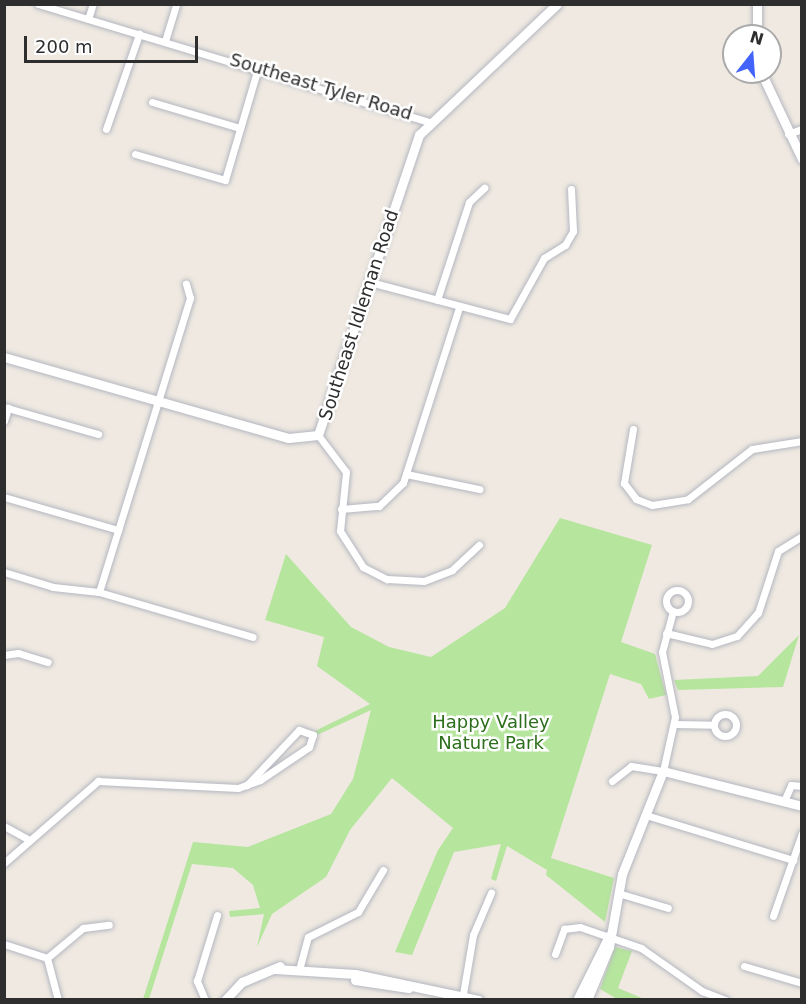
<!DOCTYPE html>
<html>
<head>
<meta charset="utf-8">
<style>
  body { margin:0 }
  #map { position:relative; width:806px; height:1004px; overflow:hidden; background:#efe9e1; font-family:"DejaVu Sans",sans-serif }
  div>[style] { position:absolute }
  .green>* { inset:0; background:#b6e59e }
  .roads { filter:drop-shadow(0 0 2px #b4b7c1) drop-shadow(0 0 2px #b4b7c1) }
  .street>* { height:7px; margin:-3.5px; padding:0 3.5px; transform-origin:3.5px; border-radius:3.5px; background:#fff }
  .street>.ring { margin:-3.5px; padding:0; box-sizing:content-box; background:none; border:7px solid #fff; border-radius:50% }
  .secondary>* { height:9px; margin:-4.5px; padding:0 4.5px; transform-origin:4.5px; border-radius:4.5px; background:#fff }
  span { translate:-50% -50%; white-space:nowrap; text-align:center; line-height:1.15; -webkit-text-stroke:5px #fff; paint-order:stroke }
  .street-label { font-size:18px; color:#2e2e2e }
  .park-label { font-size:18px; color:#2c6e1b }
  .frame { position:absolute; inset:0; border:6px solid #2e2e2e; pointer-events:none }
  .north { position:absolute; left:722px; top:24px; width:60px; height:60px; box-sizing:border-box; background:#fff; border:2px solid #ababab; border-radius:50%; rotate:17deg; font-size:16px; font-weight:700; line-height:24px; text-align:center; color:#2e2e2e }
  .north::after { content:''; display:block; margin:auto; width:21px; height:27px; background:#4264fb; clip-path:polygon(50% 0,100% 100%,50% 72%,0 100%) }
  .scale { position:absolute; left:24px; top:36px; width:174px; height:27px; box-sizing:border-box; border:3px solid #2e2e2e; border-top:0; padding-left:8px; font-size:18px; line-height:21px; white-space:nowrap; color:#2e2e2e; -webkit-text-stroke:4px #fff; paint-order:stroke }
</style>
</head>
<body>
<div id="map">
  <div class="green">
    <i style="clip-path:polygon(560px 518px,652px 545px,621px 642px,655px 654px,666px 695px,649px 699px,641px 684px,610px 674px,551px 858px,614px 878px,605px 922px,546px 875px,547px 870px,507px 846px,496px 881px,491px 879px,501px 844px,454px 852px,412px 955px,395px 952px,438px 850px,453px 828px,392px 778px,350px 830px,326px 877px,272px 914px,257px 947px,264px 914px,230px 917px,229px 911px,260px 908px,253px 885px,233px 868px,192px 864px,149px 999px,143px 999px,193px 842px,248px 847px,331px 814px,353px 779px,371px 710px,317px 735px,315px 731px,370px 704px,317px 666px,324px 637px,265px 620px,286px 554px,351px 627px,389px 647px,431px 657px,505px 608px)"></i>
    <i style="clip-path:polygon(799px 635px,783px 687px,678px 690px,674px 680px,758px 676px)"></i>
    <i style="clip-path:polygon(615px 947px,632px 951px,618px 988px,644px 999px,617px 999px,600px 989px)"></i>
  </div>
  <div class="roads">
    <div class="street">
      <i style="left:38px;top:4px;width:409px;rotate:16.8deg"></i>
      <i style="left:88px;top:19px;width:16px;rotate:-72deg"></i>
      <i style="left:165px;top:41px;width:39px;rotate:-73deg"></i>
      <i style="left:152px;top:102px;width:92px;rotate:16.5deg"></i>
      <i style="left:106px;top:129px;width:101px;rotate:-70.8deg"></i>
      <i style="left:788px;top:134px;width:15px;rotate:-20deg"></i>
      <i style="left:135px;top:154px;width:94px;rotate:16.1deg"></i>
      <i style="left:225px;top:180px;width:117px;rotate:-73.6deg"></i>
      <i style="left:370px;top:282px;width:145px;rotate:14.8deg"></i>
      <i style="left:510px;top:319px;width:70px;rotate:-60.9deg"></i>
      <i style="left:544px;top:258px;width:25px;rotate:-32deg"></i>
      <i style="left:565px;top:245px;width:16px;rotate:-60deg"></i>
      <i style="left:573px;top:231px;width:42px;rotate:-92.7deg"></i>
      <i style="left:437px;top:300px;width:103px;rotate:-71.9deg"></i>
      <i style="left:469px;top:202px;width:21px;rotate:-43deg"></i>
      <i style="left:4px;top:407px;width:98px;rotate:16deg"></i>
      <i style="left:4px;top:421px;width:14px;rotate:-73deg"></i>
      <i style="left:633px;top:429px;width:55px;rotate:99.5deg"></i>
      <i style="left:624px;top:483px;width:20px;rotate:53deg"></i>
      <i style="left:636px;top:499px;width:17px;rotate:21deg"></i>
      <i style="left:652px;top:505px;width:36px;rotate:-9deg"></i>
      <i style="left:688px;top:499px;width:81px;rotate:-38deg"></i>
      <i style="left:752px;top:449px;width:51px;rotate:-9.1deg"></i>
      <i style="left:318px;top:435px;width:46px;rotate:52.9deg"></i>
      <i style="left:346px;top:472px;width:59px;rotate:95.8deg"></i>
      <i style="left:340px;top:531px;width:43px;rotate:57.4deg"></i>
      <i style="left:363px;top:567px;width:27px;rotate:27deg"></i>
      <i style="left:387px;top:579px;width:37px;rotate:3deg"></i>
      <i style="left:424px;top:581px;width:30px;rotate:-21deg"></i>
      <i style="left:452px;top:570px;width:37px;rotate:-43deg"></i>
      <i style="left:406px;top:474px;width:75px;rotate:11.6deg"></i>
      <i style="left:4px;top:497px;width:119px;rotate:16.1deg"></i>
      <i style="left:341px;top:509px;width:38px;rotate:-5deg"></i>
      <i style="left:379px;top:506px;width:33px;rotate:-44deg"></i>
      <i style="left:403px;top:483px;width:185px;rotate:-72.3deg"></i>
      <i style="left:4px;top:572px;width:51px;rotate:17deg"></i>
      <i style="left:53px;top:587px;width:46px;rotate:6.2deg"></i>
      <i style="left:99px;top:592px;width:160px;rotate:16.3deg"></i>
      <i class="ring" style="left:666px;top:590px;width:15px;height:15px"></i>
      <i style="left:99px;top:592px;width:308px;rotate:-72.8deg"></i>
      <i style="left:190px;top:298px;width:15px;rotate:-106deg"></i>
      <i style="left:666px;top:633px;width:47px;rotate:13.4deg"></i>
      <i style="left:712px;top:644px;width:26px;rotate:-18deg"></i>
      <i style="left:737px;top:636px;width:31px;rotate:-48deg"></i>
      <i style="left:758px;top:613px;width:65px;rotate:-72.1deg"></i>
      <i style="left:778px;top:551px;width:28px;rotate:-32deg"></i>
      <i style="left:4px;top:655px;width:14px;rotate:-8deg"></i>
      <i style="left:18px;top:653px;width:31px;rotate:17deg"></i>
      <i class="ring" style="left:714px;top:714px;width:15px;height:15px"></i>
      <i style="left:675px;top:724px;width:39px;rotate:1deg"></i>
      <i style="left:612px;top:781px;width:24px;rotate:-38deg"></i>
      <i style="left:631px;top:766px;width:32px;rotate:9deg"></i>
      <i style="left:663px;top:771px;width:55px;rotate:-77.5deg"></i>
      <i style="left:675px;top:717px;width:66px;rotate:-101.3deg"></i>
      <i style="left:662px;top:652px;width:42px;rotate:-75deg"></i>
      <i style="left:784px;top:801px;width:17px;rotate:-66deg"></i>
      <i style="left:791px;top:785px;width:11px;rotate:5deg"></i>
      <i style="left:649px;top:816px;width:151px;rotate:17deg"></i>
      <i style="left:4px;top:826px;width:29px;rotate:29deg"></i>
      <i style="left:4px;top:863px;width:125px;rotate:-41.1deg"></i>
      <i style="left:98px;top:781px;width:140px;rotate:2.9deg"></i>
      <i style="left:238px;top:788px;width:23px;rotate:-20deg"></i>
      <i style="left:260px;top:780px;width:59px;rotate:-34deg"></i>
      <i style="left:309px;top:747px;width:13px;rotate:-72deg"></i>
      <i style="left:313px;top:735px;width:15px;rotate:-160deg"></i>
      <i style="left:299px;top:730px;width:76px;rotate:133.4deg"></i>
      <i style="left:618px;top:893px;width:52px;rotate:16.7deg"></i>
      <i style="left:773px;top:916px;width:88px;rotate:-70.7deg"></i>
      <i style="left:4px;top:944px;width:45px;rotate:18deg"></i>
      <i style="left:47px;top:958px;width:43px;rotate:75.3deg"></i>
      <i style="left:555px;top:954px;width:27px;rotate:-70deg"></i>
      <i style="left:564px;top:929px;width:16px;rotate:-7deg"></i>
      <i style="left:580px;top:927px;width:65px;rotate:19deg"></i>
      <i style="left:641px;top:948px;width:75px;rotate:35.2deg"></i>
      <i style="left:702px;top:991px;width:25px;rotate:21deg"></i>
      <i style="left:47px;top:958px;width:47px;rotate:-39.8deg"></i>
      <i style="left:83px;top:928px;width:26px;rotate:-7deg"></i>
      <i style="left:744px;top:966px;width:60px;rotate:16.3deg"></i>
      <i style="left:299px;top:970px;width:34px;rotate:-75deg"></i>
      <i style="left:308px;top:937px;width:56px;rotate:-26.6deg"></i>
      <i style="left:358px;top:912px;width:49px;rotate:-59.2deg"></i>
      <i style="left:205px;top:1000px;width:21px;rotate:-113deg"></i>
      <i style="left:197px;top:981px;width:69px;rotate:-73.1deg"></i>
      <i style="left:462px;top:1000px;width:66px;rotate:-80.4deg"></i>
      <i style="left:473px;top:935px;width:46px;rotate:-66.8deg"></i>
    </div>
    <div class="secondary">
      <i style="left:757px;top:4px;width:32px;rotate:90deg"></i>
      <i style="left:761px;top:72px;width:96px;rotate:64.8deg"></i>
      <i style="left:4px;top:357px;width:296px;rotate:15.9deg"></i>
      <i style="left:289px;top:438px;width:29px;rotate:-6deg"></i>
      <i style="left:318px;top:435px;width:317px;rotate:-71.4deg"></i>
      <i style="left:419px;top:135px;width:190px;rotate:-43.5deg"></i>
      <i style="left:275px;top:969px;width:80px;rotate:3.6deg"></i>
      <i style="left:355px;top:974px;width:126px;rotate:11.9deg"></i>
      <i style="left:355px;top:980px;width:54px;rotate:8.6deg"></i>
      <i style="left:225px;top:1000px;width:25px;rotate:-47deg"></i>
      <i style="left:242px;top:982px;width:41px;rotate:-22.8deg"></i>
      <i style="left:577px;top:1000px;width:72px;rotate:-63.4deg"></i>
      <i style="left:587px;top:1000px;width:57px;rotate:-67.5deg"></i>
      <i style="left:609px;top:947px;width:74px;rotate:-79.9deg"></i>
      <i style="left:622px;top:874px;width:111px;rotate:-68.3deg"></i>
      <i style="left:663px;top:771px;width:143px;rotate:14.1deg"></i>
    </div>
  </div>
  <div class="street-label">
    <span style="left:321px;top:87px;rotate:17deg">Southeast Tyler Road</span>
    <span style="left:359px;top:315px;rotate:-72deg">Southeast Idleman Road</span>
  </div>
  <div class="park-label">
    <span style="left:491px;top:733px">Happy Valley<br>Nature Park</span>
  </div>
  <div class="frame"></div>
  <div class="north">N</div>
  <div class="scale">200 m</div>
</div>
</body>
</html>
